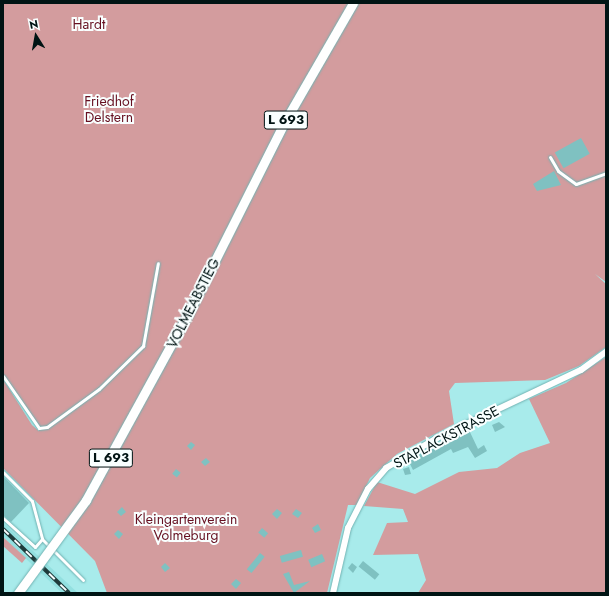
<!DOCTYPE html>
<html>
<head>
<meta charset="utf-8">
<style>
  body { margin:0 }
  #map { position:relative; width:609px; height:596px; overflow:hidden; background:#a8ebeb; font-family:Jost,sans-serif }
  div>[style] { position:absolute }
  .built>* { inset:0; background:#93e0e0 }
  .green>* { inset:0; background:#d39c9e }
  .building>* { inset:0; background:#7fc1c1; transform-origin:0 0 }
  .roads { filter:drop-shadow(0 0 1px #71b2b2) drop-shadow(0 0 1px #71b2b2) }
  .service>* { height:3px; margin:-1.5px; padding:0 1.5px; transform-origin:1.5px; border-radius:1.5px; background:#fff }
  .minor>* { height:6px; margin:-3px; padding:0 3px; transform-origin:3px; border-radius:3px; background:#fff }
  .primary>* { height:9px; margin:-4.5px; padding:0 4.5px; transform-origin:4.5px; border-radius:4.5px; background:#fff }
  .rail>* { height:4px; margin-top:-2px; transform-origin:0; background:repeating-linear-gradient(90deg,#f9ffff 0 8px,#1f3b3b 0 16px); box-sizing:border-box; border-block:1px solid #1f3b3b }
  .bridges { filter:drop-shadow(0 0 1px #71b2b2) drop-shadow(0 0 1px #71b2b2) }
  .primary-bridge>* { height:9px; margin:-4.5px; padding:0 4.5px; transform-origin:4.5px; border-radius:4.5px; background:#fff }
  span { translate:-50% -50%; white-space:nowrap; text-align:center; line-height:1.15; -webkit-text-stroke:4px #f9ffff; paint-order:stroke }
  .shield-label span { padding:1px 3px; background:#f9ffff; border:1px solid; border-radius:3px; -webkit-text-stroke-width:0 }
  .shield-label { font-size:13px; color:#001414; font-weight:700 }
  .park-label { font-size:14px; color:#661021 }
  .street-label { font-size:14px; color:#001414 }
  .frame { position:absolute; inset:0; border:4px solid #001414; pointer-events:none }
  .north { position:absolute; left:16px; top:16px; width:40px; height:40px; -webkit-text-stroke:3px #f9ffff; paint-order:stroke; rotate:349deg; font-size:11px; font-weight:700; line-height:16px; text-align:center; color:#001414 }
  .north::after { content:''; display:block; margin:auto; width:14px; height:18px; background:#001414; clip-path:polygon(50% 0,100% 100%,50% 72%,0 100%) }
</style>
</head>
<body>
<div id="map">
  <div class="built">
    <i style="clip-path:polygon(3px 523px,78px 593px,62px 593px,3px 537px)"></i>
  </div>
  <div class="green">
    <i style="clip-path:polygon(3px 3px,606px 3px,606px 282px,595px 274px,606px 284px,606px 347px,579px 366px,545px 380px,455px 383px,449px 391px,454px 424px,397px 454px,370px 478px,357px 505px,348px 505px,327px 593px,107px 593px,95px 561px,3px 468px,3px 379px,32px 425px,39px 431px,39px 428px,3px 376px)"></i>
    <i style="clip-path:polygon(606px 357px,606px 593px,418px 593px,426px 580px,418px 554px,373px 555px,387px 523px,408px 522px,403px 509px,364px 506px,377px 482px,415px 494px,459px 472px,497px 468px,520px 453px,550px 443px,529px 399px,566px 383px)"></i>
    <i style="clip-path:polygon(3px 537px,26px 558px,22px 563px,3px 546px)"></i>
  </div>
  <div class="building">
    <i style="left:581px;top:138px;width:18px;height:30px;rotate:61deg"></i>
    <i style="clip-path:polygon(554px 171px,561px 185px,537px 191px,533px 184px)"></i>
    <i style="clip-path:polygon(499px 422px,505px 427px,495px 432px,492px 425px)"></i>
    <i style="clip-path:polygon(469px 430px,478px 449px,484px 445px,487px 451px,475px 458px,468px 447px,453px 453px,451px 449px,413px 470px,408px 460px)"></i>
    <i style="clip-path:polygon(191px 442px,195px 445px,191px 450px,187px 446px)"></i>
    <i style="clip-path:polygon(206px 458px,210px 462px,205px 466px,201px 462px)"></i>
    <i style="clip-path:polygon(409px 467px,411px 474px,405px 475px,403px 469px)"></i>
    <i style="left:176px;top:469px;width:6px;height:6px;rotate:39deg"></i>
    <i style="clip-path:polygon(3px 476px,29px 503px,11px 522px,3px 515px)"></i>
    <i style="clip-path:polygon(122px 507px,126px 512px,121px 516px,117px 512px)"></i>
    <i style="clip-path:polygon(277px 509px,282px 513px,277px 519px,272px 514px)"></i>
    <i style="clip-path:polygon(296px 509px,302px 513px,298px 518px,292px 514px)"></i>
    <i style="clip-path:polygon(318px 524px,321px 530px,315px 533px,312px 528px)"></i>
    <i style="left:262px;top:528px;width:8px;height:6px;rotate:40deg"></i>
    <i style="clip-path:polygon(118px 530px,123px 534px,119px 539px,114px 534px)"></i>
    <i style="left:301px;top:550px;width:7px;height:22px;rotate:74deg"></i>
    <i style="left:260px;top:553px;width:6px;height:21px;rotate:39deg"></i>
    <i style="left:322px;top:554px;width:8px;height:15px;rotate:67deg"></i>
    <i style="left:363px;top:561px;width:21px;height:7px;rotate:39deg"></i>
    <i style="clip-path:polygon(165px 563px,170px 568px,165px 572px,161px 567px)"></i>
    <i style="clip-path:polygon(352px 563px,357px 567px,353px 573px,348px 568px)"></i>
    <i style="clip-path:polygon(289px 572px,294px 585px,310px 581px,294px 593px,283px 574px)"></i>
    <i style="clip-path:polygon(236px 579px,241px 583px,236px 589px,231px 584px)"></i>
  </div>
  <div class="roads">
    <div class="service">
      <i style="left:550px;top:157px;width:16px;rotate:60deg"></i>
      <i style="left:558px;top:171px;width:22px;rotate:36deg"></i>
      <i style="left:576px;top:184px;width:32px;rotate:-20deg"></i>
      <i style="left:3px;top:376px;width:63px;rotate:55.3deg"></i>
      <i style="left:39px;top:428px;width:8px;rotate:-7deg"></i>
      <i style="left:47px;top:427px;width:64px;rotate:-36.2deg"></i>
      <i style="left:99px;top:389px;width:62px;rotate:-44.3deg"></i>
      <i style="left:143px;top:346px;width:84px;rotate:-79.8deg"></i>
      <i style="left:3px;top:472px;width:41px;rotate:45deg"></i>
      <i style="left:32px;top:501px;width:39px;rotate:75deg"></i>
      <i style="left:3px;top:518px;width:43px;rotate:42.2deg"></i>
      <i style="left:35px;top:547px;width:11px;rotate:-49deg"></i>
      <i style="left:42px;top:539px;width:58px;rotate:45deg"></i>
    </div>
    <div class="minor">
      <i style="left:333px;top:593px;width:67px;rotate:-77deg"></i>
      <i style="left:348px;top:528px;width:44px;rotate:-62.9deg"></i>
      <i style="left:368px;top:489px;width:28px;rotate:-49deg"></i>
      <i style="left:386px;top:468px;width:59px;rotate:-30.5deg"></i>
      <i style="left:437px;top:438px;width:159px;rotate:-25.3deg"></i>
      <i style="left:581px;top:370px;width:31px;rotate:-36deg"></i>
    </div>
    <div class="primary">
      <i style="left:188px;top:314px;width:216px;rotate:-63.3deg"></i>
      <i style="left:285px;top:121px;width:136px;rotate:-60deg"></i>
    </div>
  </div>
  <div class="rail">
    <i style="left:3px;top:529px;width:92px;rotate:44.1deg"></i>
  </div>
  <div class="bridges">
    <div class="primary-bridge">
      <i style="left:18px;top:593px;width:115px;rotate:-53.8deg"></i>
      <i style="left:86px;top:500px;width:212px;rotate:-61.3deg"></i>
    </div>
  </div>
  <div class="shield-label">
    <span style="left:286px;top:120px">L 693</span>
    <span style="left:111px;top:458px">L 693</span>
  </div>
  <div class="park-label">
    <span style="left:89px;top:24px">Hardt</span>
    <span style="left:109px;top:109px">Friedhof<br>Delstern</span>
    <span style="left:186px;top:527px">Kleingartenverein<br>Volmeburg</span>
  </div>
  <div class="street-label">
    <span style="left:193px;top:303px;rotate:-63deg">VOLMEABSTIEG</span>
    <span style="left:446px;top:437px;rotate:-28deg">STAPLACKSTRASSE</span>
  </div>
  <div class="frame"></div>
  <div class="north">N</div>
</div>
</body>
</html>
